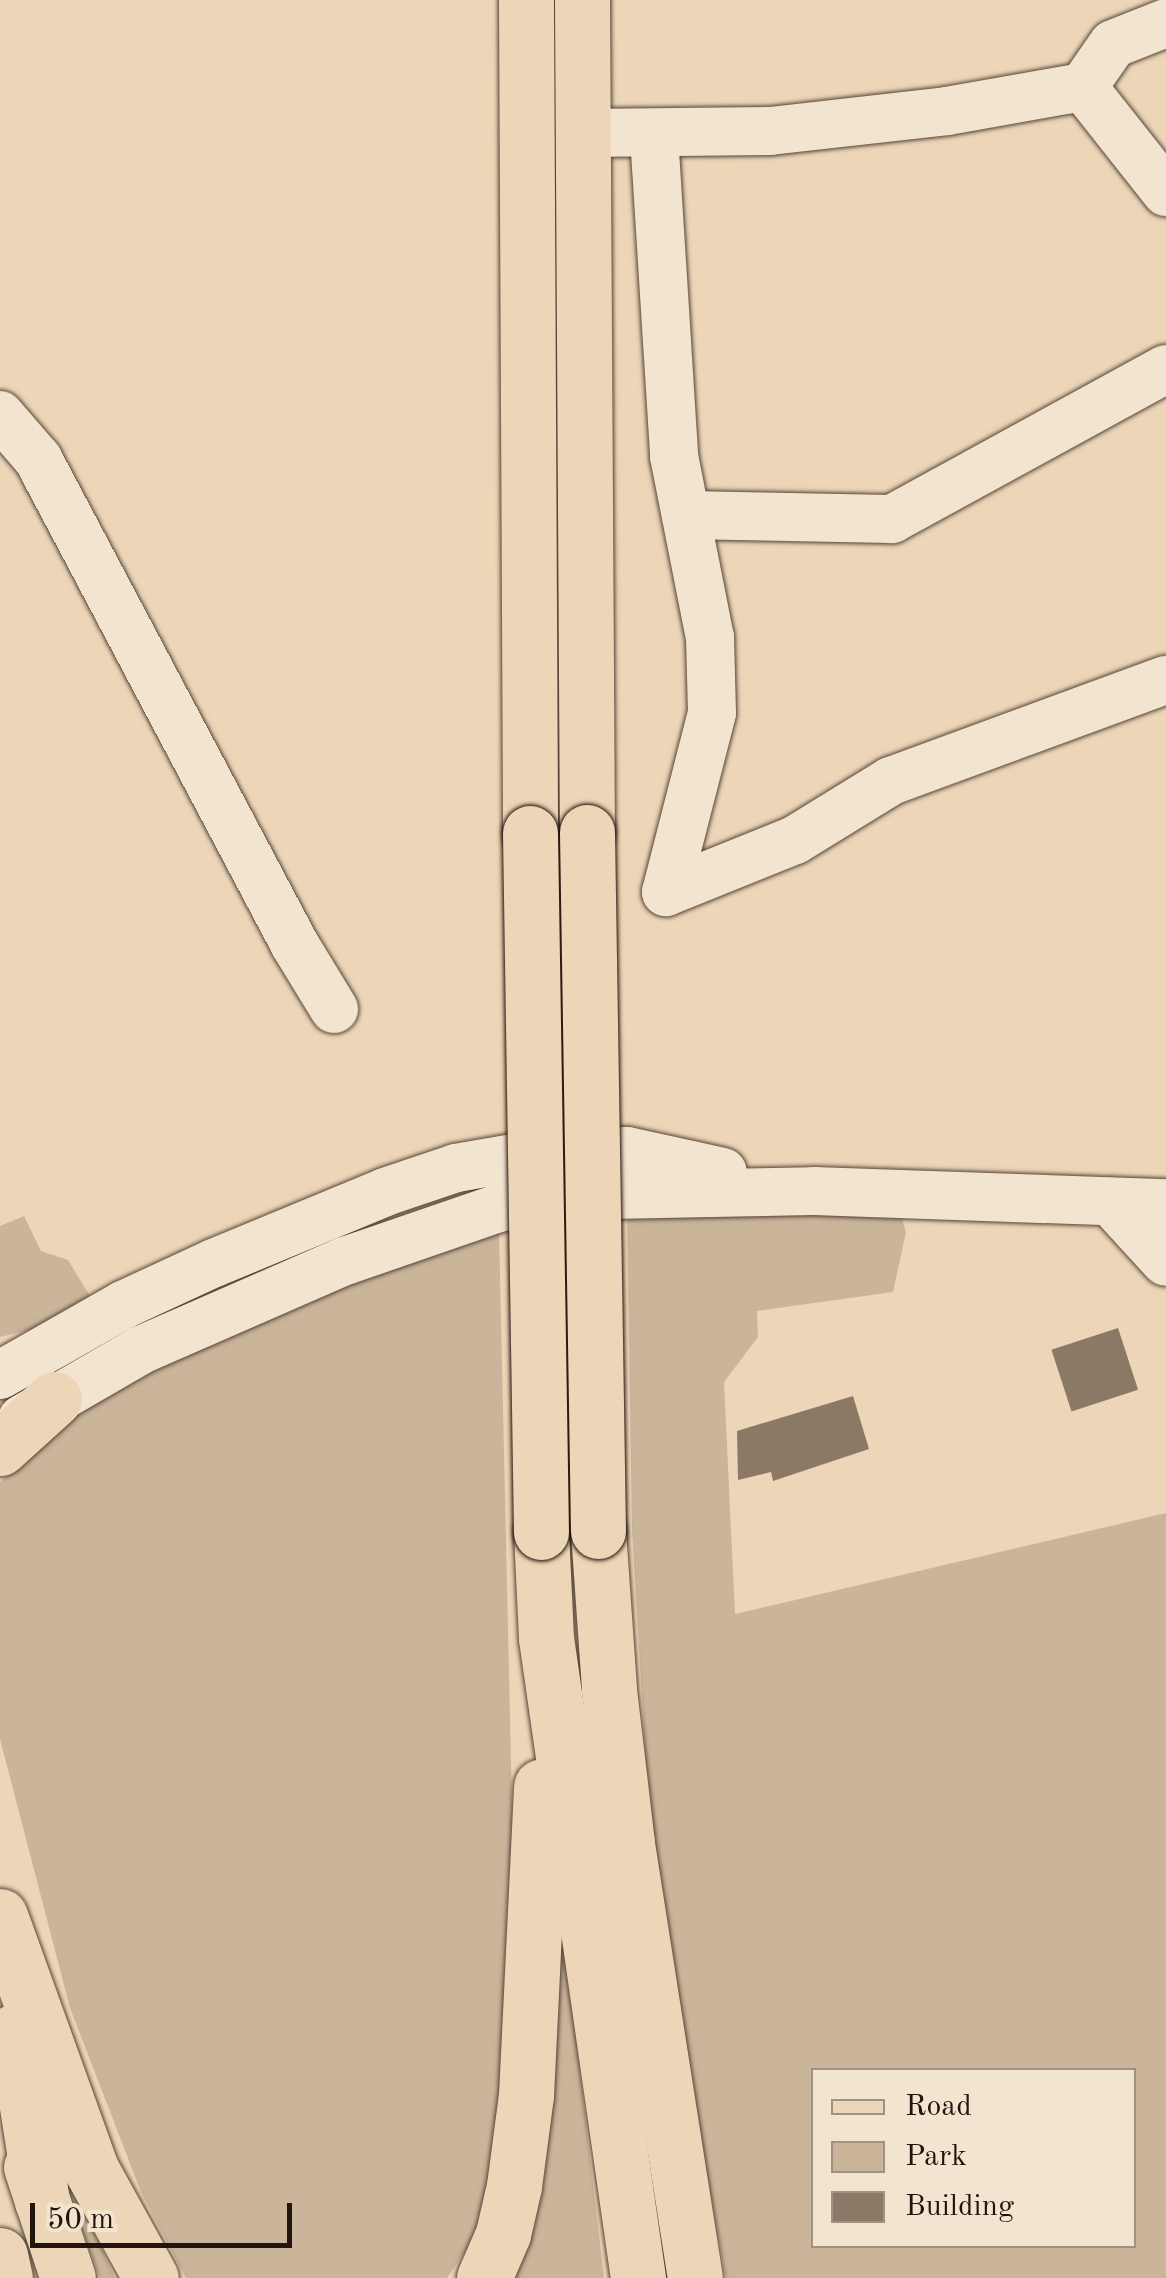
<!DOCTYPE html>
<html>
<head>
<meta charset="utf-8">
<style>
  body { margin:0 }
  #map { position:relative; width:1166px; height:2278px; overflow:hidden; background:#ecd6b7; font-family:"Old Standard TT",serif }
  div>[style] { position:absolute }
  .green>* { inset:0; background:#cab59a }
  .building>* { inset:0; background:#8c7965; transform-origin:0 0 }
  .roads { filter:drop-shadow(0 0 2px #554438) drop-shadow(0 0 2px #554438) }
  .minor>* { height:48px; margin:-24px; padding:0 24px; transform-origin:24px; border-radius:24px; background:#f3e4d0 }
  .major>* { height:55px; margin:-27.5px; padding:0 27.5px; transform-origin:27.5px; border-radius:27.5px; background:#ecd6b7 }
  .bridges { filter:drop-shadow(0 0 2px #23140d) drop-shadow(0 0 2px #23140d) }
  .major-bridge>* { height:55px; margin:-27.5px; padding:0 27.5px; transform-origin:27.5px; border-radius:27.5px; background:#ecd6b7 }
  span { translate:-50% -50%; white-space:nowrap; text-align:center; line-height:1.15; -webkit-text-stroke:8px #f3e4d0; paint-order:stroke }
  .legend { position:absolute; left:811px; top:2068px; width:325px; height:180px; box-sizing:border-box; background:#f3e4d0; border:2px solid #a09182; margin:0; padding:12px 18px; list-style:none; font-size:30px; color:#23140d }
  .legend li { display:flex; align-items:center; gap:20px; height:50px }
  .legend b { width:50px; border:2px solid #a09182 }
  .scale { position:absolute; left:30px; top:2203px; width:262px; height:45px; box-sizing:border-box; border:5px solid #23140d; border-top:0; padding-left:12px; font-size:30px; line-height:35px; white-space:nowrap; color:#23140d; -webkit-text-stroke:8px #f3e4d0; paint-order:stroke }
</style>
</head>
<body>
<div id="map">
  <div class="green">
    <i style="clip-path:polygon(evenodd,687px 1209px,902px 1219px,906px 1232px,893px 1292px,757px 1311px,758px 1337px,724px 1382px,735px 1614px,1166px 1513px,1166px 2278px,726px 2278px,672px 1985px,647px 1783px,632px 1530px,627px 1211px,687px 1209px,814px 2070px,1134px 2070px,1134px 2246px,814px 2246px,814px 2070px)"></i>
    <i style="clip-path:polygon(24px 1216px,41px 1251px,68px 1260px,93px 1301px,33px 1336px,30px 1330px,0 1337px,0 1226px)"></i>
    <i style="clip-path:polygon(499px 1231px,513px 1850px,505px 2077px,485px 2208px,467px 2249px,447px 2278px,186px 2278px,141px 2192px,70px 2008px,0 1739px,0 1482px,55px 1427px,179px 1357px,286px 1305px)"></i>
    <i style="clip-path:polygon(560px 1957px,567px 1960px,604px 2278px,515px 2278px,528px 2244px)"></i>
    <i style="clip-path:polygon(77px 2197px,80px 2201px,115px 2278px,100px 2278px,73px 2204px)"></i>
  </div>
  <div class="building">
    <i style="left:1118px;top:1328px;width:65px;height:70px;rotate:72deg"></i>
    <i style="clip-path:polygon(853px 1396px,869px 1449px,773px 1481px,771px 1472px,738px 1480px,737px 1431px)"></i>
  </div>
  <div class="roads">
    <div class="minor">
      <i style="left:1083px;top:87px;width:134px;rotate:51.7deg"></i>
      <i style="left:582px;top:133px;width:188px;rotate:-0.6deg"></i>
      <i style="left:770px;top:131px;width:178px;rotate:-6.4deg"></i>
      <i style="left:947px;top:111px;width:138px;rotate:-10deg"></i>
      <i style="left:1083px;top:87px;width:52px;rotate:-55.1deg"></i>
      <i style="left:1113px;top:44px;width:57px;rotate:-21.6deg"></i>
      <i style="left:654px;top:135px;width:322px;rotate:86.4deg"></i>
      <i style="left:674px;top:456px;width:185px;rotate:78.8deg"></i>
      <i style="left:710px;top:637px;width:76px;rotate:88.5deg"></i>
      <i style="left:712px;top:713px;width:185px;rotate:104.4deg"></i>
      <i style="left:666px;top:892px;width:139px;rotate:-22deg"></i>
      <i style="left:795px;top:840px;width:113px;rotate:-31.6deg"></i>
      <i style="left:891px;top:781px;width:293px;rotate:-20.2deg"></i>
      <i style="left:0;top:415px;width:58px;rotate:49.2deg"></i>
      <i style="left:38px;top:459px;width:550px;rotate:62.13deg"></i>
      <i style="left:295px;top:945px;width:75px;rotate:58.6deg"></i>
      <i style="left:686px;top:515px;width:206px;rotate:1.1deg"></i>
      <i style="left:892px;top:519px;width:312px;rotate:-28.7deg"></i>
      <i style="left:1111px;top:1202px;width:81px;rotate:47.5deg"></i>
      <i style="left:0;top:1375px;width:142px;rotate:-29.6deg"></i>
      <i style="left:123px;top:1305px;width:100px;rotate:-24.8deg"></i>
      <i style="left:214px;top:1263px;width:185px;rotate:-22.5deg"></i>
      <i style="left:385px;top:1192px;width:75px;rotate:-18.7deg"></i>
      <i style="left:456px;top:1168px;width:98px;rotate:-9.9deg"></i>
      <i style="left:553px;top:1151px;width:74px"></i>
      <i style="left:627px;top:1151px;width:98px;rotate:12.3deg"></i>
      <i style="left:22px;top:1419px;width:138px;rotate:-30.1deg"></i>
      <i style="left:141px;top:1350px;width:223px;rotate:-23.6deg"></i>
      <i style="left:345px;top:1261px;width:163px;rotate:-19deg"></i>
      <i style="left:499px;top:1208px;width:62px;rotate:-11.1deg"></i>
      <i style="left:560px;top:1196px;width:254px;rotate:-1.1deg"></i>
      <i style="left:814px;top:1191px;width:352px;rotate:2deg"></i>
    </div>
    <div class="major">
      <i style="left:526px;top:0;width:833px;rotate:89.72deg"></i>
      <i style="left:582px;top:0;width:832px;rotate:89.66deg"></i>
      <i style="left:0;top:1448px;width:73px;rotate:-42.2deg"></i>
      <i style="left:598px;top:1531px;width:159px;rotate:86deg"></i>
      <i style="left:609px;top:1690px;width:155px;rotate:83.3deg"></i>
      <i style="left:627px;top:1844px;width:439px;rotate:81.1deg"></i>
      <i style="left:541px;top:1532px;width:106px;rotate:87.3deg"></i>
      <i style="left:546px;top:1638px;width:647px;rotate:81.82deg"></i>
      <i style="left:0;top:1916px;width:269px;rotate:70.2deg"></i>
      <i style="left:91px;top:2169px;width:124px;rotate:61.2deg"></i>
      <i style="left:15px;top:2031px;width:172px;rotate:81deg"></i>
      <i style="left:31px;top:2167px;width:117px;rotate:71.6deg"></i>
      <i style="left:0;top:2255px;width:24px;rotate:78deg"></i>
      <i style="left:484px;top:2278px;width:48px;rotate:-66.6deg"></i>
      <i style="left:503px;top:2234px;width:49px;rotate:-77.1deg"></i>
      <i style="left:514px;top:2186px;width:92px;rotate:-82.5deg"></i>
      <i style="left:526px;top:2095px;width:309px;rotate:-87.2deg"></i>
    </div>
  </div>
  <div class="bridges">
    <div class="major-bridge">
      <i style="left:587px;top:832px;width:699px;rotate:89.1deg"></i>
      <i style="left:530px;top:833px;width:699px;rotate:89.1deg"></i>
    </div>
  </div>
  <ul class="legend">
  <li><b style="height:12px;background:#ecd6b7"></b>Road</li>
  <li><b style="height:28px;background:#cab59a"></b>Park</li>
  <li><b style="height:28px;background:#8c7965"></b>Building</li>
  </ul>
  <div class="scale">50 m</div>
</div>
</body>
</html>
